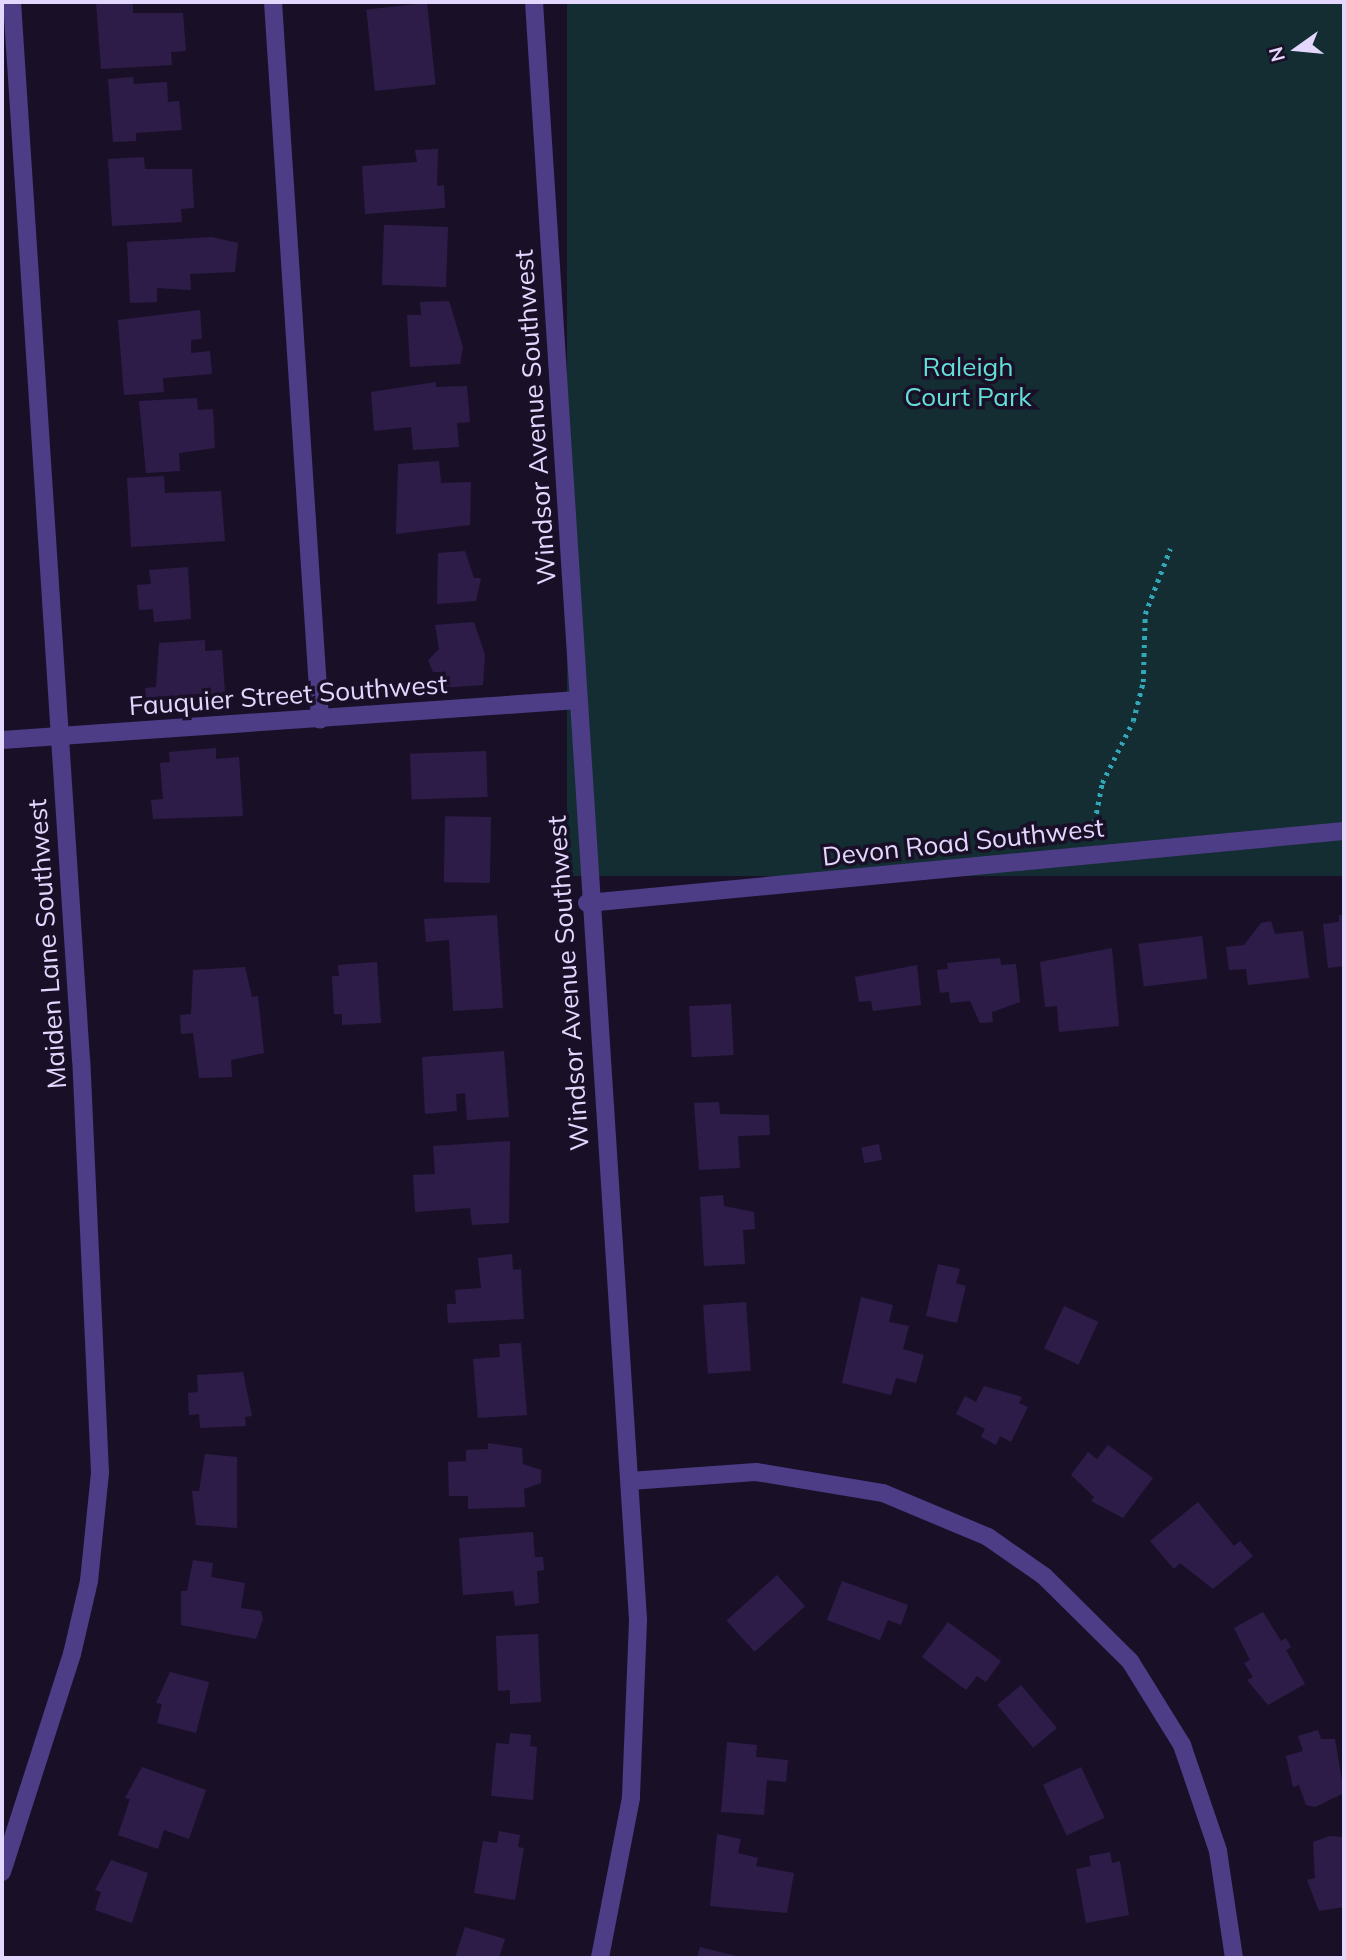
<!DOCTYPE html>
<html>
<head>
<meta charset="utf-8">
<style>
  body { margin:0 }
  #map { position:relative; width:1346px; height:1960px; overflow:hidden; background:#191028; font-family:Mulish,sans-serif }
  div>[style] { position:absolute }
  .green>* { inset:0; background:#132d32; transform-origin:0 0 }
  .building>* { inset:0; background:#2e1c48; transform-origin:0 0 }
  .path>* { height:4.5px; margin-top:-2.25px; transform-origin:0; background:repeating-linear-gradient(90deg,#32a7b8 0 3.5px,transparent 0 8.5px) }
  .minor>* { height:18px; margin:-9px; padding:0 9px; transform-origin:9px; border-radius:9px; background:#4d3c86 }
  span { translate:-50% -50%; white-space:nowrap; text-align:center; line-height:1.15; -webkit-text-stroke:7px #191028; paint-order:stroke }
  .park-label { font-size:26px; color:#63dfd7 }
  .street-label { font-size:26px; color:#e3d7fe }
  .frame { position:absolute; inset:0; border:4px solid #e3d7fe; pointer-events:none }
  .north { position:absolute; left:1262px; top:14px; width:70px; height:70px; -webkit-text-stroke:5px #191028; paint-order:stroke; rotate:255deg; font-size:19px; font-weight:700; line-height:28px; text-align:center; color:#e3d7fe }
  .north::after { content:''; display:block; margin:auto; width:24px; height:32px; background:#e3d7fe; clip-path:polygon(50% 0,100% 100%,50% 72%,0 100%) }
</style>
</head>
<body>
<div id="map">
  <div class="green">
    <i style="left:567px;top:2px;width:777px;height:874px"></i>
  </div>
  <div class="building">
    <i style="clip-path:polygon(96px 2px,133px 2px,133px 13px,183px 13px,186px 51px,171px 52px,172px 65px,101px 69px)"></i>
    <i style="left:427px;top:3px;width:82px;height:61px;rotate:84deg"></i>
    <i style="clip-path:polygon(133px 77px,134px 84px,167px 82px,168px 102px,179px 101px,182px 130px,136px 133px,136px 141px,113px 142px,108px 79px)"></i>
    <i style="clip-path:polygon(438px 149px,437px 186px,444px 185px,445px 208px,365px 214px,362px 166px,417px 162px,415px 150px)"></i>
    <i style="clip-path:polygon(144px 157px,145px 169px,192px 169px,194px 208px,181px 209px,182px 222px,112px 226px,108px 159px)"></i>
    <i style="left:448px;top:227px;width:60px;height:64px;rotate:92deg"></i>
    <i style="clip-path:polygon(212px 237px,238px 243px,235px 272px,190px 274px,191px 290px,157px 288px,157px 302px,130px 303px,127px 242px)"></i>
    <i style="clip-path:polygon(449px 301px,463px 347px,460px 364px,410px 367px,407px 315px,421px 315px,420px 302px)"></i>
    <i style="clip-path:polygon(200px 310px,202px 339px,191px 340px,191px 353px,210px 351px,212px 374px,163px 378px,164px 392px,124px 395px,118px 320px)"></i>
    <i style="clip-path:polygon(436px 382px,436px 387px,467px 386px,470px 422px,457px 423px,459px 447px,413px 450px,411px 427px,374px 431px,371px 392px)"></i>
    <i style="clip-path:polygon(197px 398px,198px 410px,213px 409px,215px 448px,179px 453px,180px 471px,146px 473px,139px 401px)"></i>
    <i style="clip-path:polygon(439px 461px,441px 483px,471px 482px,470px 525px,396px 534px,398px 464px)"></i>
    <i style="clip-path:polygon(164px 476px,165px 493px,221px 491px,225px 541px,131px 547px,127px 478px)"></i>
    <i style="clip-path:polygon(465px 551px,474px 578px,481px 578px,476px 601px,437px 604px,438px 553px)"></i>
    <i style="clip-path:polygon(188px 567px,191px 619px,154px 622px,153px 609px,139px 610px,137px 585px,151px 584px,149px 570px)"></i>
    <i style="clip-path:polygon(474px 622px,485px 655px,483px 685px,442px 688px,441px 672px,433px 672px,428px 660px,439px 649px,435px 625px)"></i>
    <i style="clip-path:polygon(205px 640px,205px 651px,222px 650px,226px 707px,147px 708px,145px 688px,156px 687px,159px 643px)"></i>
    <i style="clip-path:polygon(216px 748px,216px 759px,239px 757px,243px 816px,153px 819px,151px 800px,163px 799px,160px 763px,170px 762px,169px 752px)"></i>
    <i style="left:486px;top:751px;width:46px;height:76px;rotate:88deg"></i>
    <i style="left:491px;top:817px;width:66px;height:46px;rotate:91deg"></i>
    <i style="clip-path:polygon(497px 915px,503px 1008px,453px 1011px,449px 940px,426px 942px,424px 919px)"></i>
    <i style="clip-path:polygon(1339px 915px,1344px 915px,1344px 966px,1328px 968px,1323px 924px,1339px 922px)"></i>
    <i style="clip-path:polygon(1271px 921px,1275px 934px,1303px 931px,1309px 978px,1248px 985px,1246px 969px,1229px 970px,1226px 947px,1244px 945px,1261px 923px)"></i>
    <i style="left:1202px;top:936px;width:43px;height:64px;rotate:83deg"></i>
    <i style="clip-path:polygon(1112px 948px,1119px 1026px,1059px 1032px,1057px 1006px,1045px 1007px,1040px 962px)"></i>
    <i style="clip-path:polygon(1000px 958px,1001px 965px,1016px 964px,1020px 1002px,992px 1012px,993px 1022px,980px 1023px,970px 1001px,950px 1003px,949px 992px,940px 993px,937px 970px,948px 969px,947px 963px)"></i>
    <i style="clip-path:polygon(377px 962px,381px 1023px,342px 1025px,342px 1014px,334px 1014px,332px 976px,339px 976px,338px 965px)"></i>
    <i style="clip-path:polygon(917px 965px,921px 1005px,873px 1011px,871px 1001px,859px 1002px,855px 977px)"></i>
    <i style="clip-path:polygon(245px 967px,252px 997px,258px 996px,264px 1053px,231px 1060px,232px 1077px,199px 1078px,193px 1033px,181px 1034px,180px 1015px,191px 1014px,193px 970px)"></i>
    <i style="left:731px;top:1004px;width:51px;height:42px;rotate:87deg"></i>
    <i style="clip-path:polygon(504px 1051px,509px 1117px,467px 1120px,465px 1093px,456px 1094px,457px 1111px,425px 1114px,422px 1057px)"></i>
    <i style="clip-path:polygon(719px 1102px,720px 1114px,769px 1115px,770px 1135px,738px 1136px,740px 1168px,699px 1170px,694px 1103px)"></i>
    <i style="clip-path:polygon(510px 1141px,509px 1223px,472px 1225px,470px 1208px,415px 1212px,413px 1175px,435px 1174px,433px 1146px)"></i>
    <i style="left:879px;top:1144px;width:16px;height:18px;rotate:79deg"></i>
    <i style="clip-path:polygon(723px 1195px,724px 1206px,754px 1212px,755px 1229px,743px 1230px,745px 1264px,704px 1266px,700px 1197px)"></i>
    <i style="clip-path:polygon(512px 1254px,513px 1270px,521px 1269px,524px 1319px,448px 1323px,447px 1304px,456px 1304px,455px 1290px,481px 1288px,478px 1258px)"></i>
    <i style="clip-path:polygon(938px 1264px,960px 1269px,956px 1283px,966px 1286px,957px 1323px,926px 1316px)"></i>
    <i style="clip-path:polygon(861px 1297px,893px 1305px,889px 1322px,909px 1326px,903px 1349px,924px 1355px,916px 1383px,896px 1378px,891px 1395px,842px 1383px)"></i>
    <i style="left:746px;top:1302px;width:69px;height:43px;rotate:86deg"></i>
    <i style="left:1064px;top:1306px;width:38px;height:47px;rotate:25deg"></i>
    <i style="clip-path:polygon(521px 1343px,527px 1415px,478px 1418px,473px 1359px,500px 1357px,499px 1344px)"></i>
    <i style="clip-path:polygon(243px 1372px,252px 1416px,245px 1417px,246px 1426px,200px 1428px,199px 1414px,189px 1415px,188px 1393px,198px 1392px,197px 1375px)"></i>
    <i style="clip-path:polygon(984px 1386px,1022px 1397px,1019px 1403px,1028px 1407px,1011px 1442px,1000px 1436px,996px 1445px,981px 1437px,985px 1429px,956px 1414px,965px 1396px,976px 1402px)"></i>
    <i style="clip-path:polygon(488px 1443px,522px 1448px,523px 1464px,541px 1470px,541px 1483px,524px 1489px,525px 1507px,468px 1509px,468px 1496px,449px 1496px,448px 1462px,466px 1461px,466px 1450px,488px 1449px)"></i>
    <i style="clip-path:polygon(1108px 1445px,1153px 1478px,1123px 1518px,1091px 1501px,1094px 1497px,1071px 1475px,1088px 1452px,1097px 1459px)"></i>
    <i style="clip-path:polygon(205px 1454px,237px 1457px,237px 1528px,196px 1525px,192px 1491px,199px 1491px)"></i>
    <i style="clip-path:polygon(1198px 1502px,1234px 1546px,1240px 1541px,1253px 1556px,1213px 1589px,1180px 1563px,1174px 1569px,1150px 1541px)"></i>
    <i style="clip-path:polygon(533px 1532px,535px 1557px,543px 1557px,544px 1570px,537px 1571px,539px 1603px,515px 1606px,513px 1591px,463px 1595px,459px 1538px)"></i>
    <i style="clip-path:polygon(193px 1560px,213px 1563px,211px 1577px,245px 1583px,241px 1608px,261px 1611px,263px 1619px,256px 1639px,181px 1625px,181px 1591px,187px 1591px)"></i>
    <i style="left:777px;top:1575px;width:42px;height:68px;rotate:48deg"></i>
    <i style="clip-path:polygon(842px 1581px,908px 1605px,901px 1625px,888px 1620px,880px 1640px,827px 1620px)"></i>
    <i style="clip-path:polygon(1263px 1612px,1281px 1641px,1286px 1638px,1291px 1647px,1286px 1650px,1305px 1684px,1268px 1705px,1247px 1680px,1253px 1677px,1244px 1663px,1250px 1660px,1234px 1628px)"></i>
    <i style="clip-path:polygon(948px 1622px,1001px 1661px,986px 1682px,977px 1676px,966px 1690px,922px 1657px)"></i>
    <i style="clip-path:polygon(538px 1634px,541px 1702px,510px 1704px,510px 1690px,498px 1691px,496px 1636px)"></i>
    <i style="clip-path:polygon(170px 1672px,209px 1682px,196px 1733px,157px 1723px,162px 1704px,156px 1703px)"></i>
    <i style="left:1021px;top:1685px;width:56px;height:31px;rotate:50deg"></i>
    <i style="clip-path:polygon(1318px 1730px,1321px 1739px,1335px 1739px,1344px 1793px,1315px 1807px,1306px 1805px,1299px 1785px,1293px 1787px,1286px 1756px,1303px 1751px,1298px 1736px)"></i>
    <i style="clip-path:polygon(510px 1733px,531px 1735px,530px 1746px,537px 1747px,533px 1800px,491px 1796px,496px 1743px,509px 1744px)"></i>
    <i style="clip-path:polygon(727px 1742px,757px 1745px,756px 1757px,788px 1760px,786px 1782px,767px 1780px,764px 1815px,721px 1812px)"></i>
    <i style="clip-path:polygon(142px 1767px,206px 1790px,189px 1839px,164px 1830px,158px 1849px,118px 1835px,130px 1799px,125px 1798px)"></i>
    <i style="left:1081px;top:1767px;width:56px;height:42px;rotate:65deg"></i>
    <i style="clip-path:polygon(499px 1831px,520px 1835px,518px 1847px,524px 1848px,515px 1900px,474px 1893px,483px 1841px,497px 1843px)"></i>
    <i style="clip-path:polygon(717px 1834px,741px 1839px,738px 1853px,758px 1858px,756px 1866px,794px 1873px,787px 1913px,710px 1906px)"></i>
    <i style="clip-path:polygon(1330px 1836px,1344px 1837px,1344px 1907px,1319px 1911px,1307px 1880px,1315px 1878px,1313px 1842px)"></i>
    <i style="clip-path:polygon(1110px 1852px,1112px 1863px,1120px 1861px,1129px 1915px,1086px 1923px,1076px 1869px,1091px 1866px,1089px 1856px)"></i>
    <i style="clip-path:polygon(111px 1860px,148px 1873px,132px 1923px,95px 1910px,101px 1892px,95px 1890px)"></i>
    <i style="clip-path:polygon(465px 1927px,505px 1939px,499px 1958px,455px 1958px)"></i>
    <i style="clip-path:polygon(700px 1947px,740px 1957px,740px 1958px,697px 1958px)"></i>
  </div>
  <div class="path">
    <i style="left:1093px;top:830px;width:48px;rotate:-79.2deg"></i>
    <i style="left:1102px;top:783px;width:69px;rotate:-63.4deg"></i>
    <i style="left:1133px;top:721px;width:40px;rotate:-75.6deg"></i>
    <i style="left:1143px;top:682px;width:68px;rotate:-88.3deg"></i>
    <i style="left:1145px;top:614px;width:70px;rotate:-69deg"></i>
  </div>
  <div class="minor">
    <i style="left:273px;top:2px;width:719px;rotate:86.25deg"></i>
    <i style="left:534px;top:2px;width:1622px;rotate:86.32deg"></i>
    <i style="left:638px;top:1621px;width:177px;rotate:92.3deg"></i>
    <i style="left:631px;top:1798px;width:163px;rotate:101deg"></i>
    <i style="left:2px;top:740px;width:577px;rotate:-3.97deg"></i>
    <i style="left:587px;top:903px;width:760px;rotate:-5.43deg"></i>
    <i style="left:630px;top:1481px;width:126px;rotate:-4.1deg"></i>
    <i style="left:756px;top:1472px;width:129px;rotate:9.4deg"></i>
    <i style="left:883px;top:1493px;width:114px;rotate:22.7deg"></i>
    <i style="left:988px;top:1537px;width:68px;rotate:34.9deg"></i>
    <i style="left:1044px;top:1576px;width:121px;rotate:44.7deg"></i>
    <i style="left:1130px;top:1661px;width:99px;rotate:58.2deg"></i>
    <i style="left:1182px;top:1745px;width:112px;rotate:71.2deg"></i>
    <i style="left:1218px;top:1851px;width:108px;rotate:81.5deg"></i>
    <i style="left:2px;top:1872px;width:229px;rotate:-72.2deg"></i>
    <i style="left:72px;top:1654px;width:75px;rotate:-76.9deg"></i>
    <i style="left:89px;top:1581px;width:109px;rotate:-84.2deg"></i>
    <i style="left:100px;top:1473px;width:413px;rotate:-92.6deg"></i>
    <i style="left:81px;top:1060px;width:1060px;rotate:-93.73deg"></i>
  </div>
  <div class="park-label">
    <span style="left:968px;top:382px">Raleigh<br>Court Park</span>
  </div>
  <div class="street-label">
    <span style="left:535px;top:417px;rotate:-94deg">Windsor Avenue Southwest</span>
    <span style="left:288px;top:695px;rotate:-4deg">Fauquier Street Southwest</span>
    <span style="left:963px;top:842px;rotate:-6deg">Devon Road Southwest</span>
    <span style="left:47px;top:944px;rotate:-94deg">Maiden Lane Southwest</span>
    <span style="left:568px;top:983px;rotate:-94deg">Windsor Avenue Southwest</span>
  </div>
  <div class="frame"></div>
  <div class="north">N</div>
</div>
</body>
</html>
